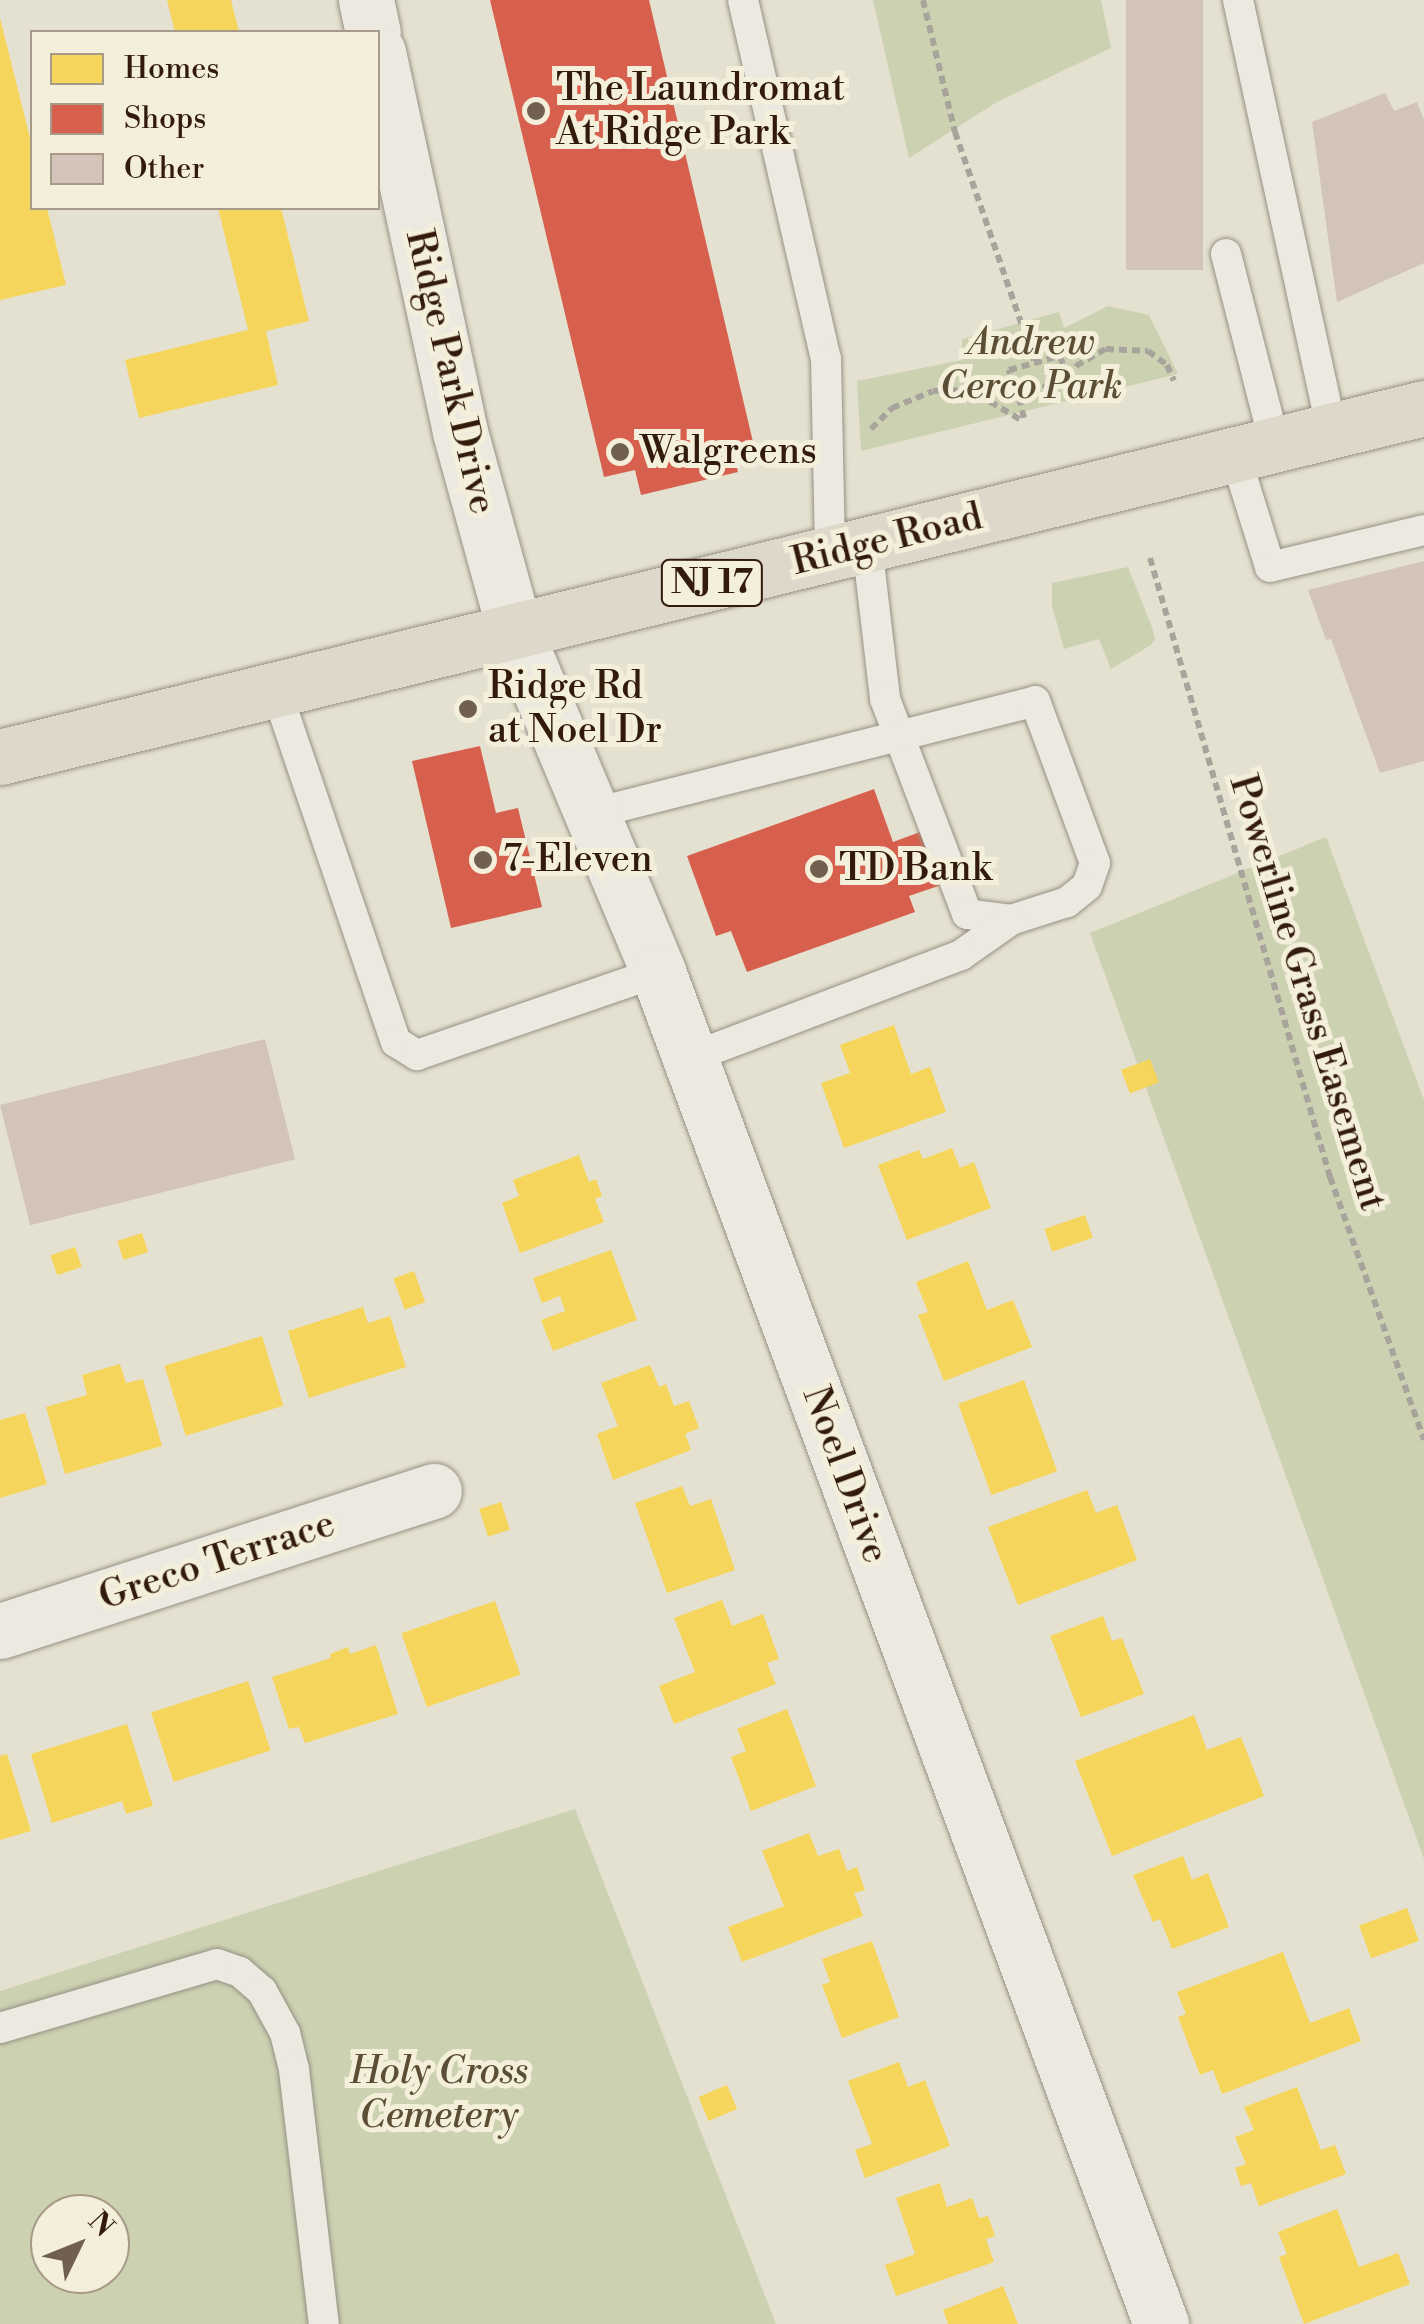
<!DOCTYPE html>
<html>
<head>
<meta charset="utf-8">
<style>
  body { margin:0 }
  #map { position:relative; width:1424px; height:2324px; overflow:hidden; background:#e5e1d0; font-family:"Libre Bodoni",serif }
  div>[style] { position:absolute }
  .green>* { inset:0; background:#ccd2b1 }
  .homes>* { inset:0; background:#f6d55c; transform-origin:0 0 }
  .shops>* { inset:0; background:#d6604d }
  .building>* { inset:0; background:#d2c4b8; transform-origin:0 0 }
  .path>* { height:6px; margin-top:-3px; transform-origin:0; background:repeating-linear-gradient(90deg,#a8a39b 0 8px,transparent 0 13px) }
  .roads { filter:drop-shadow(0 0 2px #969085) drop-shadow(0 0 2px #969085) }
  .lane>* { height:30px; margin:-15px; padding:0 15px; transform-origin:15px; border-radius:15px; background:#ebe9e0 }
  .street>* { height:55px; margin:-27.5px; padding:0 27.5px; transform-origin:27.5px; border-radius:27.5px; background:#ebe9e0 }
  .primary>* { height:55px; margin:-27.5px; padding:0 27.5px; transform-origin:27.5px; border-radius:27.5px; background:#ded8cb }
  .dots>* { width:28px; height:28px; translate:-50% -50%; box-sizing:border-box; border:5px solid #f4efdb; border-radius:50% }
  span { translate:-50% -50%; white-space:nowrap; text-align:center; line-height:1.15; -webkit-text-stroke:10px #f4efdb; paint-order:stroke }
  .shield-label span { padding:2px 8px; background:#f4efdb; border:2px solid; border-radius:8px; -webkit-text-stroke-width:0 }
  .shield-label { font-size:35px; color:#331b0b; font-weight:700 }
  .poi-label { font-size:38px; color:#331b0b }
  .left { translate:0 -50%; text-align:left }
  .park-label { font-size:38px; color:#5b4e35; font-style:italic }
  .street-label { font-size:38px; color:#331b0b }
  .legend { position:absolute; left:30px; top:30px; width:350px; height:180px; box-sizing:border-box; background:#f4efdb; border:2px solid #a79a88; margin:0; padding:12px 18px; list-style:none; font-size:30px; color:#331b0b }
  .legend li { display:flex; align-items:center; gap:20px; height:50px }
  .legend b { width:50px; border:2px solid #a79a88 }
  .north { position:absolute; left:30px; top:2194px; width:100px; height:100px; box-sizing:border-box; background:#f4efdb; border:2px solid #a79a88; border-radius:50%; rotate:47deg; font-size:28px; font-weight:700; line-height:40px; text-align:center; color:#331b0b }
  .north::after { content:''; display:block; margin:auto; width:35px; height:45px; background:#716050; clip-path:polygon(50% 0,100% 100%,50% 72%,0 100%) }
</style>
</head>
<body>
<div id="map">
  <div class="green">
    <i style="clip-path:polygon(873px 0,1101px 0,1111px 48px,997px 102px,909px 158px)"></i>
    <i style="clip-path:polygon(1108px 306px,1149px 315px,1178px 374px,861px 451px,857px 381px,962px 360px,962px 339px,1059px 312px,1064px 328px)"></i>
    <i style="clip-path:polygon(1128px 567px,1152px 627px,1155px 639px,1151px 645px,1111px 669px,1099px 639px,1064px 649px,1052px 606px,1052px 583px)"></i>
    <i style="clip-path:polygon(1326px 837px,1424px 1100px,1424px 1859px,1090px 933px)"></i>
    <i style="clip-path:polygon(evenodd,575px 1809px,776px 2324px,0 2324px,0 1991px,575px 1809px,50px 2214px,110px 2214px,110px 2274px,50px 2274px,50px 2214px)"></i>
  </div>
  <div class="homes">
    <i style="clip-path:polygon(167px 0,231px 0,239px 32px,175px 32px)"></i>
    <i style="clip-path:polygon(0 18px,32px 146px,32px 208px,47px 208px,66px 285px,0 300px)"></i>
    <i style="clip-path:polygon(218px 208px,281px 208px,309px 321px,266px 331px,278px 385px,139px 418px,125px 360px,248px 330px)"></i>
    <i style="clip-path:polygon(894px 1025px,911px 1074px,930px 1067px,946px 1112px,844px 1148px,821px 1083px,850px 1073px,840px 1045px)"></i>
    <i style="left:1150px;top:1059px;width:25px;height:31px;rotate:69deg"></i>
    <i style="clip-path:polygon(952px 1148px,960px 1168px,974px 1162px,991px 1208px,907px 1240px,878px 1165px,919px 1150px,923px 1159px)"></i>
    <i style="clip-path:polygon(579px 1155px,589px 1182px,596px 1179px,602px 1196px,595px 1199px,604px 1222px,520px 1253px,502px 1203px,519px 1196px,513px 1180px)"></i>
    <i style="left:1085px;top:1215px;width:24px;height:43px;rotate:71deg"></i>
    <i style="left:142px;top:1233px;width:20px;height:26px;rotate:72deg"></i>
    <i style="left:75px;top:1247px;width:21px;height:26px;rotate:71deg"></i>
    <i style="clip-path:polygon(611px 1250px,637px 1320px,553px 1351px,541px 1320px,565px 1311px,560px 1296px,542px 1303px,533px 1278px)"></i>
    <i style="clip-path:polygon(968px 1261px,987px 1310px,1013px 1300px,1032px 1347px,944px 1381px,918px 1315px,928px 1312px,916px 1282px)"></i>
    <i style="left:414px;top:1271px;width:33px;height:22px;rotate:70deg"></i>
    <i style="clip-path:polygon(363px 1307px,368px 1323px,390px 1316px,406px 1367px,309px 1398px,288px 1331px)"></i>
    <i style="left:262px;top:1336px;width:73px;height:102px;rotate:73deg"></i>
    <i style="clip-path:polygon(120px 1364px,126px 1383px,143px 1379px,162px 1446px,65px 1474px,46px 1407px,87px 1395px,82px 1375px)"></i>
    <i style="clip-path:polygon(650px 1365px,659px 1387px,666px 1384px,674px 1406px,689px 1401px,699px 1428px,685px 1434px,691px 1450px,613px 1480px,597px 1434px,618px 1426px,601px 1383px)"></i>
    <i style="left:1024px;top:1380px;width:97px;height:70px;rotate:70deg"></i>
    <i style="clip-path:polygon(25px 1413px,47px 1484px,0 1498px,0 1420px)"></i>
    <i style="clip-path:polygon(682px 1486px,690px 1506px,711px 1499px,735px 1570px,667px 1593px,635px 1503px)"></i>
    <i style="clip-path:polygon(1087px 1490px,1096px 1513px,1117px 1505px,1137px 1560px,1018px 1605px,988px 1527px)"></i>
    <i style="left:501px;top:1502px;width:29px;height:23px;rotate:72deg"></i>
    <i style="clip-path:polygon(722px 1600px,732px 1626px,763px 1614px,779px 1659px,767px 1663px,776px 1684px,674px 1724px,659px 1686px,695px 1672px,674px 1618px)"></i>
    <i style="left:495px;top:1601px;width:78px;height:99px;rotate:71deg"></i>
    <i style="clip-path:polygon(1103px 1616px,1112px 1641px,1122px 1638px,1144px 1694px,1081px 1717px,1050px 1636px)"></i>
    <i style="clip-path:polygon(376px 1645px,398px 1714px,305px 1743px,299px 1727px,289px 1729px,272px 1677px,331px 1658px,330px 1654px,348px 1647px,350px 1654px)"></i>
    <i style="left:248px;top:1681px;width:73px;height:102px;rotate:72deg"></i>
    <i style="clip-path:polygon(787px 1709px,816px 1786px,751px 1811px,731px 1757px,746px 1751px,737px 1729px)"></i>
    <i style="clip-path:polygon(1194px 1715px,1207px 1750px,1241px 1737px,1264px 1796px,1112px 1856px,1075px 1761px)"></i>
    <i style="clip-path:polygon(127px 1724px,153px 1806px,126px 1814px,122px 1801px,52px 1823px,31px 1754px)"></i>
    <i style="clip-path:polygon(7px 1754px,31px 1831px,0 1840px,0 1756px)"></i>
    <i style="clip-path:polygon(809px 1833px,818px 1856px,839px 1849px,847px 1871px,857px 1867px,865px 1890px,854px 1893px,863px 1916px,742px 1962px,728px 1927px,784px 1906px,762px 1851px)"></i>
    <i style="clip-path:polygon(1183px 1856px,1192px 1880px,1208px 1873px,1229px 1927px,1172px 1949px,1160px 1919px,1153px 1922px,1133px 1875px)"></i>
    <i style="left:1407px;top:1908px;width:35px;height:51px;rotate:70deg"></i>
    <i style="clip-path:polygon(872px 1941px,899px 2017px,842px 2038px,822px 1985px,830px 1982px,822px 1959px)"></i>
    <i style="clip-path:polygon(1283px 1952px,1310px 2023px,1349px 2008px,1361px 2041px,1222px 2094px,1213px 2070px,1200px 2075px,1178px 2017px,1186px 2014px,1177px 1992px)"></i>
    <i style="clip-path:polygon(899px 2062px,908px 2087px,925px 2080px,950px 2146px,865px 2178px,855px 2150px,872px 2144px,848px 2081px)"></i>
    <i style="left:727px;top:2085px;width:26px;height:31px;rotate:67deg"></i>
    <i style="clip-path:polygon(1297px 2087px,1321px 2150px,1335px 2145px,1346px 2174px,1259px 2206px,1251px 2183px,1241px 2186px,1235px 2168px,1246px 2164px,1235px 2137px,1254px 2130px,1244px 2107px)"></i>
    <i style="clip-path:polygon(940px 2183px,947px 2207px,972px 2198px,979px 2218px,988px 2216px,995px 2236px,986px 2239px,994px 2262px,896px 2296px,885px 2265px,915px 2254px,896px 2198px)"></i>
    <i style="clip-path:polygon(1337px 2209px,1359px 2267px,1398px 2253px,1410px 2284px,1304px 2324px,1279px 2257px,1287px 2254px,1278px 2232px)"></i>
    <i style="clip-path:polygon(1003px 2286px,1018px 2324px,948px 2324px,943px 2310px)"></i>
  </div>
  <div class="shops">
    <i style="clip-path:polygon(490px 0,649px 0,753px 442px,732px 447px,738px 472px,641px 495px,635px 470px,604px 477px)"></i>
    <i style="clip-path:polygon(480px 746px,496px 813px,518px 808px,542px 907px,451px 928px,412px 761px)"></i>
    <i style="clip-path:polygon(874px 789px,893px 842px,931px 828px,950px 882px,909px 896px,915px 912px,747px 972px,731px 931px,716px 936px,687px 856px)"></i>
  </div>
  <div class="building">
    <i style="left:1126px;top:0;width:77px;height:270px"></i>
    <i style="clip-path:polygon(1385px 93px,1394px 111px,1417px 102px,1424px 120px,1424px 263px,1337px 302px,1312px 122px)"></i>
    <i style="clip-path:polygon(1424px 561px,1424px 761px,1380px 773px,1331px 639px,1326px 640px,1308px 590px)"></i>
    <i style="left:265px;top:1039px;width:124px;height:273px;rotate:76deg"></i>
  </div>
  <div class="path">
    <i style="left:923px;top:0;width:136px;rotate:76.4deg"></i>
    <i style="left:955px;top:132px;width:244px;rotate:70.9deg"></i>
    <i style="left:1019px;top:398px;width:30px;rotate:-110deg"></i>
    <i style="left:1009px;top:370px;width:53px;rotate:-15.4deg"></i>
    <i style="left:1060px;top:356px;width:52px;rotate:70.9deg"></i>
    <i style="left:1024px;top:418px;width:21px;rotate:-104deg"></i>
    <i style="left:1019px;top:398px;width:53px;rotate:-23.2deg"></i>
    <i style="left:1068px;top:377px;width:14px;rotate:-54deg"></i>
    <i style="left:1076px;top:366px;width:34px;rotate:-30deg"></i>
    <i style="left:1106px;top:349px;width:42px;rotate:2.7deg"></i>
    <i style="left:1148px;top:351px;width:24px;rotate:36deg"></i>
    <i style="left:1167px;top:365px;width:17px;rotate:66deg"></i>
    <i style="left:871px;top:429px;width:30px;rotate:-45deg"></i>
    <i style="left:892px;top:408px;width:44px;rotate:-22.5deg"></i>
    <i style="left:933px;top:391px;width:20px;rotate:-3deg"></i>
    <i style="left:953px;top:390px;width:26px;rotate:11deg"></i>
    <i style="left:979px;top:395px;width:49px;rotate:30.8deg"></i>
    <i style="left:1150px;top:558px;width:645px;rotate:73.79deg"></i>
    <i style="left:1330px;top:1177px;width:279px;rotate:70.3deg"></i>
  </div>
  <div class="roads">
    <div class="lane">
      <i style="left:743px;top:0;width:368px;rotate:77deg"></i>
      <i style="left:826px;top:359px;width:195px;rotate:88.8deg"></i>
      <i style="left:1238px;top:0;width:441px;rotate:77.7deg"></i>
      <i style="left:1226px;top:254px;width:197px;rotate:75.6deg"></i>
      <i style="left:1235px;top:455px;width:117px;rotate:72.6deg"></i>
      <i style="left:1270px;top:567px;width:158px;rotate:-13.5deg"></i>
      <i style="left:867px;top:545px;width:155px;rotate:83.3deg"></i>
      <i style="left:885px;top:699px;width:230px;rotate:69.1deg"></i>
      <i style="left:967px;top:914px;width:44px;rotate:7.8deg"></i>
      <i style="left:276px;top:690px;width:372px;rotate:71.2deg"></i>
      <i style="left:396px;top:1042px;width:25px;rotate:32deg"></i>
      <i style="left:417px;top:1055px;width:255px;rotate:-19deg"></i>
      <i style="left:590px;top:814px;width:459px;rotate:-14.2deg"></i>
      <i style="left:1035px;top:701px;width:173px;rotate:69.7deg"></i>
      <i style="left:1095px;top:863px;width:24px;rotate:109deg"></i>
      <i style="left:1087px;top:886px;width:26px;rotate:141deg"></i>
      <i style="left:1067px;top:902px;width:59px;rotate:162.2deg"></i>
      <i style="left:1011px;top:920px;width:61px;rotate:145deg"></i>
      <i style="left:961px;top:955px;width:290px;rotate:159.2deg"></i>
      <i style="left:0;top:2028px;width:226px;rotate:-16.4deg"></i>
      <i style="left:217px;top:1964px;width:24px;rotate:19deg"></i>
      <i style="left:240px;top:1972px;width:29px;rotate:41deg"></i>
      <i style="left:262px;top:1991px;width:48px;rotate:61.3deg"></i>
      <i style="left:285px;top:2033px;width:38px;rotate:76deg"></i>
      <i style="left:294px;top:2070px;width:256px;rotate:83.3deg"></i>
    </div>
    <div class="street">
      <i style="left:366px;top:0;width:33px;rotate:78deg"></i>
      <i style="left:378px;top:52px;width:389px;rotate:77.8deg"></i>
      <i style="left:460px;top:432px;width:206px;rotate:74.6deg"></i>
      <i style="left:515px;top:631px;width:370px;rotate:67.2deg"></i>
      <i style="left:658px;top:972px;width:1443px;rotate:69.59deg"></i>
      <i style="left:0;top:1631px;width:456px;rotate:-17.9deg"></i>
    </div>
    <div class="primary">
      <i style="left:0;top:757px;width:1466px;rotate:-13.77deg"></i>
    </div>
  </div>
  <div class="dots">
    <i style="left:536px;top:111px;background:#716050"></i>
    <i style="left:620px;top:452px;background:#716050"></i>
    <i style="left:468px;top:709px;background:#716050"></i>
    <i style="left:483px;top:860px;background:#716050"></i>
    <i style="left:819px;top:869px;background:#716050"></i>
  </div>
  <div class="shield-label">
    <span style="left:712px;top:583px">NJ 17</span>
  </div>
  <div class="poi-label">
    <span class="left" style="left:556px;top:111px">The Laundromat<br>At Ridge Park</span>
    <span class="left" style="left:640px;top:452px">Walgreens</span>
    <span class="left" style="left:488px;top:709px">Ridge Rd<br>at Noel Dr</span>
    <span class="left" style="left:503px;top:860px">7-Eleven</span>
    <span class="left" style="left:839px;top:869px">TD Bank</span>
  </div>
  <div class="park-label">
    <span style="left:1031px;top:365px">Andrew<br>Cerco Park</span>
    <span style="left:439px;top:2094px">Holy Cross<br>Cemetery</span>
  </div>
  <div class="street-label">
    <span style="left:450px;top:372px;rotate:77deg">Ridge Park Drive</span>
    <span style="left:887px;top:540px;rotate:-14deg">Ridge Road</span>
    <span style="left:1307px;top:993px;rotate:73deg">Powerline Grass Easement</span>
    <span style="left:845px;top:1475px;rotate:70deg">Noel Drive</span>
    <span style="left:217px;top:1561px;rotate:-18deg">Greco Terrace</span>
  </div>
  <ul class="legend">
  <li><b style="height:28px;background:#f6d55c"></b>Homes</li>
  <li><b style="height:28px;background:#d6604d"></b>Shops</li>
  <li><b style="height:28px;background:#d2c4b8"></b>Other</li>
  </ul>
  <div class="north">N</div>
</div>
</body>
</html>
